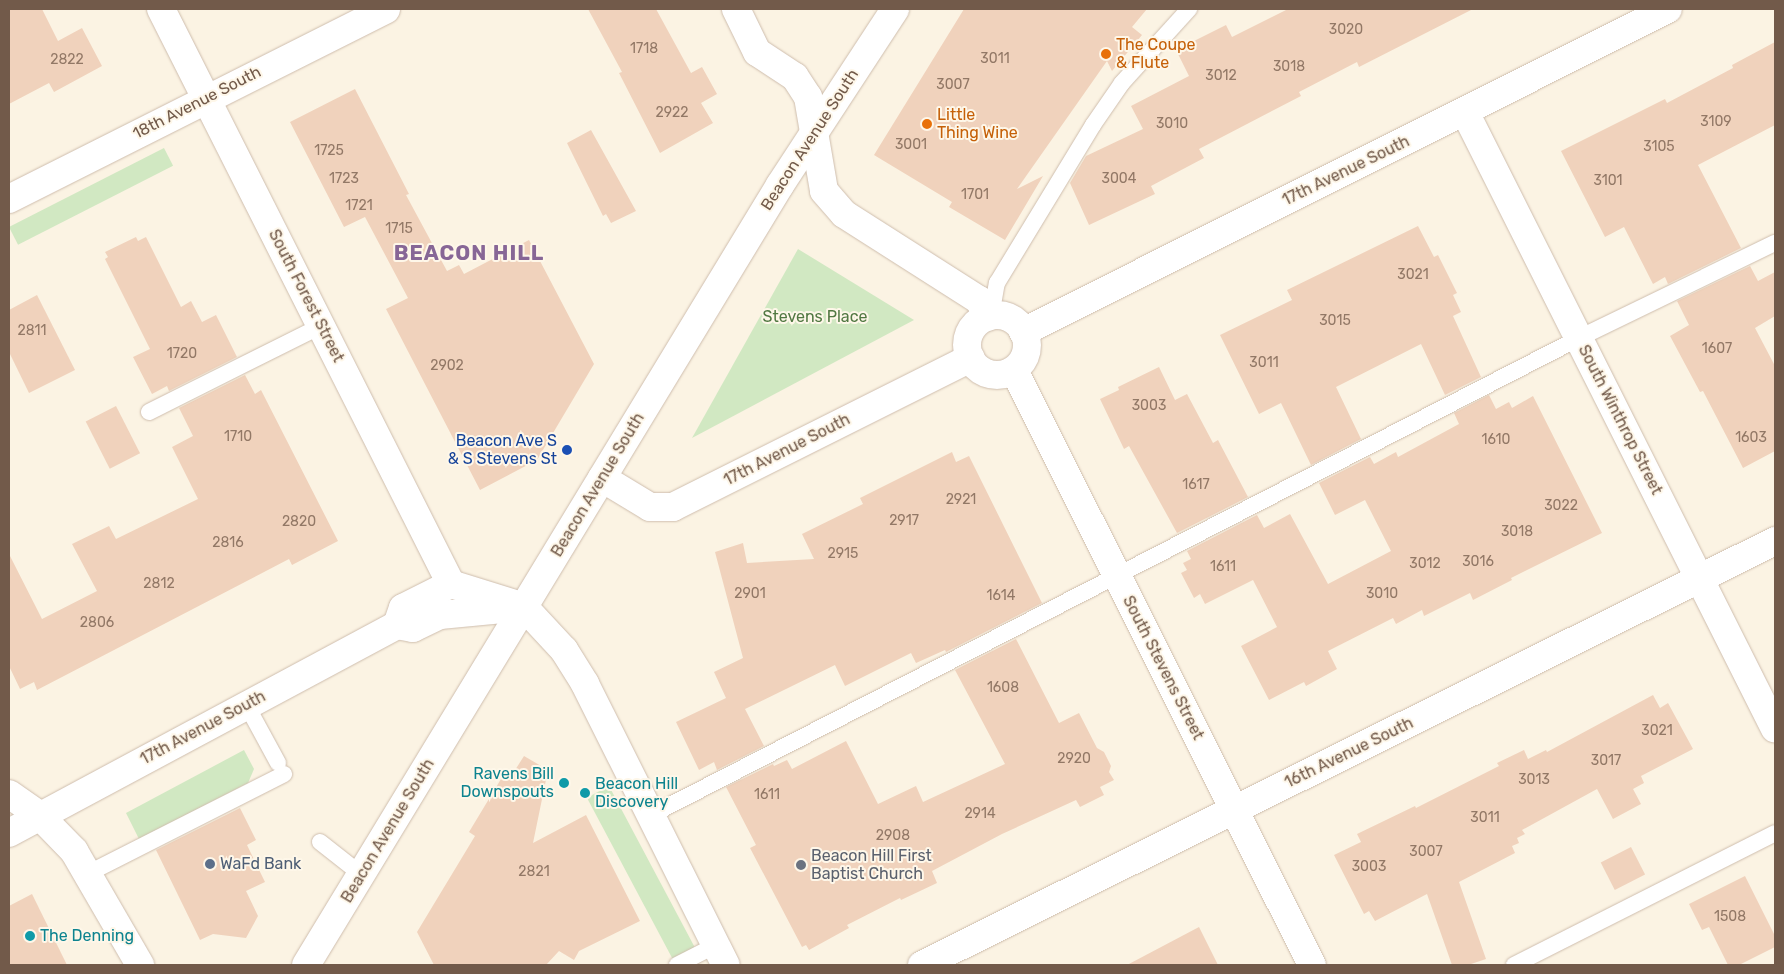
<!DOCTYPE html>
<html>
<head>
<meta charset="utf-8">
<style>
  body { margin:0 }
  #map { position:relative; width:1784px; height:974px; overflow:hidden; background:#fbf3e3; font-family:Rubik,sans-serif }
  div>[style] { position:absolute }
  .green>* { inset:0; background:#d1e8c2; transform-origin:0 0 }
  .building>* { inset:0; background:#f0d2bc; transform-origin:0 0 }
  .roads { filter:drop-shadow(0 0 1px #cebdad) drop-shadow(0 0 1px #cebdad) }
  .lane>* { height:16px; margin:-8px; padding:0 8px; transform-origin:8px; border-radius:8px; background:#fff }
  .street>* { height:28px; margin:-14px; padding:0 14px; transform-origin:14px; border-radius:14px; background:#fff }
  .street>.ring { margin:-14px; padding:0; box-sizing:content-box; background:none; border:28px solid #fff; border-radius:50% }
  .secondary>* { height:28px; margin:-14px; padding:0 14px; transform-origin:14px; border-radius:14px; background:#fff }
  .dots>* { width:14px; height:14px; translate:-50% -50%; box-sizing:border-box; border:2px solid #fef7e9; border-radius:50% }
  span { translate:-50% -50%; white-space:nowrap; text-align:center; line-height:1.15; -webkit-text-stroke:4px #fef7e9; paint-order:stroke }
  .number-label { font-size:14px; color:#927866 }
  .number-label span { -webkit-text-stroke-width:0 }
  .food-label { font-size:16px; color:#c56008 }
  .left { translate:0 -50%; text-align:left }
  .street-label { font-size:16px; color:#725a4a }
  .park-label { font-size:16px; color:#517842 }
  .transit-label { font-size:16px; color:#164399 }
  .right { translate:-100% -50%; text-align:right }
  .culture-label { font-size:16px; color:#0d838f }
  .worship-label { font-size:16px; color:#5b616d }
  .service-label { font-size:16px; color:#4e5e75 }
  .district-label { font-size:21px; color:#876696; font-weight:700; letter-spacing:1px }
  .frame { position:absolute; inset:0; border:10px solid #725a4a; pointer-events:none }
</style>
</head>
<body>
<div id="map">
  <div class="green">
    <i style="left:164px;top:148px;width:20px;height:174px;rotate:63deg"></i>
    <i style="clip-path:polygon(798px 249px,914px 320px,692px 438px)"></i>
    <i style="clip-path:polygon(244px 750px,254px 769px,248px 783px,139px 839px,126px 813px)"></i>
    <i style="left:609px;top:786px;width:186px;height:25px;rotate:62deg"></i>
  </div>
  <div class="building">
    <i style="clip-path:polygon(9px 9px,42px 9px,58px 41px,82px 28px,102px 66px,54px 92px,49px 83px,9px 104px)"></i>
    <i style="clip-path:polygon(588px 9px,656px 9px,691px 73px,702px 67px,717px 94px,701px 103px,713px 123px,660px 153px,619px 73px,622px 72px)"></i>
    <i style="clip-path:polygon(964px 9px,1147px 9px,1132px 27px,1142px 35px,1112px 71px,1107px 61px,1017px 189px,1043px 176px,1005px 240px,949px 207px,952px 202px,874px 155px)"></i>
    <i style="clip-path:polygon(1288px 9px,1473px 9px,1359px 67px,1357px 62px,1299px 92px,1301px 96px,1199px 149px,1204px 158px,1151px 186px,1155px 194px,1089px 225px,1070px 183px,1086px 156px,1143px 129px,1131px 106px,1189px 76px,1176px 50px,1226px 25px,1232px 37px)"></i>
    <i style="clip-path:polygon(1775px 42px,1775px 125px,1698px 165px,1741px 248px,1668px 284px,1665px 277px,1653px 284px,1624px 227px,1605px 237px,1561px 151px,1665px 99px,1667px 103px,1733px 68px,1732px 65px)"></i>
    <i style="clip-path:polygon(355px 89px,409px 194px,406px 195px,447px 271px,459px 265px,464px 274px,529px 240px,594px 364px,537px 460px,480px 490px,386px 309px,408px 298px,365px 217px,344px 227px,290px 122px)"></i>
    <i style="clip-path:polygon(591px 130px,636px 211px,611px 223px,606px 214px,603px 216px,567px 143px)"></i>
    <i style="clip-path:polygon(1418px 226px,1434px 257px,1438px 255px,1457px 293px,1453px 295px,1461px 312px,1453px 316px,1481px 377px,1445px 395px,1421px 344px,1336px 387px,1361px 439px,1311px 465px,1281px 403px,1259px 414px,1220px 335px,1292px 300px,1287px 290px)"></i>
    <i style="clip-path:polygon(136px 237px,138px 241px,146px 237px,181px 307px,191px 301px,202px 322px,216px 315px,237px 357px,169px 391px,167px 386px,152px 394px,133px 357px,150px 349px,105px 259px,108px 257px,105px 252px)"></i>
    <i style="clip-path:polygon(1750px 266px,1758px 281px,1775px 272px,1775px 316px,1755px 328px,1775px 366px,1775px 451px,1743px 468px,1703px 391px,1700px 392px,1670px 336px,1689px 325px,1677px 301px)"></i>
    <i style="clip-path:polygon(37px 295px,75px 370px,29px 393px,9px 352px,9px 310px)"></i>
    <i style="clip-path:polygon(1159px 367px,1175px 400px,1187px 394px,1213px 443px,1218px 440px,1248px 497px,1177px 533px,1129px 446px,1124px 449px,1100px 399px,1119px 390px,1118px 387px)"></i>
    <i style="clip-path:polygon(245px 375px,255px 394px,261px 390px,338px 541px,292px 565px,289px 559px,37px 690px,34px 682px,20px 689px,9px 666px,9px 554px,42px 619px,97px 591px,72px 544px,109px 526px,116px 539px,198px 499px,172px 447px,193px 436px,179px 408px)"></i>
    <i style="clip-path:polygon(1489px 395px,1496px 409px,1509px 402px,1512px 408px,1533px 396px,1602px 533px,1511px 578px,1512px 580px,1473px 600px,1470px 593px,1424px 616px,1422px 610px,1396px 624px,1393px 618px,1328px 651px,1337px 669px,1306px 686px,1304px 682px,1269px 700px,1241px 646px,1277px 627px,1253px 580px,1205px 604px,1200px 594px,1194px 598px,1181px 573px,1187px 570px,1183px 563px,1191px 559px,1187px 551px,1257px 515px,1264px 528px,1290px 514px,1328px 584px,1391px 551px,1365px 500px,1335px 515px,1319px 483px,1370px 457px,1374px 464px,1396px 452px,1398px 457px,1459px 424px,1454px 413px)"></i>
    <i style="left:116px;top:406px;width:53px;height:34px;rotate:63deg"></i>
    <i style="clip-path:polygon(952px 452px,956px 462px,969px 456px,1042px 603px,946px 652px,945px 650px,916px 663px,911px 653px,845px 686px,835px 665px,745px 709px,764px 746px,717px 770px,714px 762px,699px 770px,676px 722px,726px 698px,714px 672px,743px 658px,715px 552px,743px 543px,747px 563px,814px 559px,802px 534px,863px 504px,860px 498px)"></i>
    <i style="clip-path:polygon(1016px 639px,1059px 723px,1079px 713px,1097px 748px,1104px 752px,1111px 766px,1109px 772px,1114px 780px,1100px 787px,1104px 795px,1080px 807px,1076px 800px,1002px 834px,932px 871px,937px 883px,901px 900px,900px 898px,847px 925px,849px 928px,809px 950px,806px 945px,802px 947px,750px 848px,756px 845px,726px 787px,773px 764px,774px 766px,787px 760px,792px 769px,846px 741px,878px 804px,916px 786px,923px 802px,1005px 764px,955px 670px)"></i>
    <i style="clip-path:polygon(1653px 695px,1660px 708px,1668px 703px,1693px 749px,1641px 776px,1644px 783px,1633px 789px,1641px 804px,1613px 819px,1597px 789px,1522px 830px,1525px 834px,1517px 838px,1519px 843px,1512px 846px,1515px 853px,1459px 882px,1486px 959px,1468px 965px,1452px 965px,1427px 894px,1375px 921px,1369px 911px,1364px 914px,1334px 855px,1361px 842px,1357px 834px,1415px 806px,1416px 808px,1499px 766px,1497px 763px,1524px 750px,1528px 759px,1546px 750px,1547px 752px)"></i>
    <i style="clip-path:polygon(524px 756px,548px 770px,533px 843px,586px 815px,640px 921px,579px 951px,574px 960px,559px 951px,546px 965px,434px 965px,417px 932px,475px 836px,469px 832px,504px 774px,510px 778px)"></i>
    <i style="clip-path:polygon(240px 808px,256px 840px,247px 845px,265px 882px,246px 891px,258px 916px,246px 938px,213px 934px,200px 940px,156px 850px)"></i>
    <i style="left:1631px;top:847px;width:31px;height:34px;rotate:63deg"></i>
    <i style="clip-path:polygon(1745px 876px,1775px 936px,1775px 947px,1739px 965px,1728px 965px,1709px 927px,1702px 930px,1689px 904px)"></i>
    <i style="clip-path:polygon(32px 894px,67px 965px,9px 965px,9px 906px)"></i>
    <i style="clip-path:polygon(1199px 927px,1218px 965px,1127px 965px)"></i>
  </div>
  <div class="roads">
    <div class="lane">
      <i style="left:991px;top:316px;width:34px;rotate:-80deg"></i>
      <i style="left:997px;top:283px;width:185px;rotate:-58.7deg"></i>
      <i style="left:1093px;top:125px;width:51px;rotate:-55.4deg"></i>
      <i style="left:1122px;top:83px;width:100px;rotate:-47.8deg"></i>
      <i style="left:149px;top:412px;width:192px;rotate:-26.6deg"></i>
      <i style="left:246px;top:704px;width:67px;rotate:61.5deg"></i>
      <i style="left:651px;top:815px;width:1043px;rotate:-27.2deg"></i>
      <i style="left:1579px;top:338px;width:218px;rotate:-25.9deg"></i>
      <i style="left:320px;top:842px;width:53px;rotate:38.2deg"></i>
      <i style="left:87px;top:874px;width:221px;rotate:-26.9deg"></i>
      <i style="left:677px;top:965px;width:44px;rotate:-27.1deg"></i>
      <i style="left:1514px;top:965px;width:292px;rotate:-26.8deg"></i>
    </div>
    <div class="street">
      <i style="left:161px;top:9px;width:644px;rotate:63.24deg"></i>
      <i style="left:736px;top:9px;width:48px;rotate:64deg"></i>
      <i style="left:757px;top:52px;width:45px;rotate:33.3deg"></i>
      <i style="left:795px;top:77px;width:24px;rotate:57deg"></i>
      <i style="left:808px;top:97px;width:95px;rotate:80.3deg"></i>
      <i style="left:824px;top:191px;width:30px;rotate:49deg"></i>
      <i style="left:844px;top:214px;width:160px;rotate:32.5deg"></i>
      <i style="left:979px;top:300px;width:19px;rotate:62deg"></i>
      <i style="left:1465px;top:112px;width:690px;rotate:63.32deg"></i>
      <i style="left:9px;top:199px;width:422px;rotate:-26.7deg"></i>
      <i class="ring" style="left:967px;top:315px;width:32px;height:32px"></i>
      <i style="left:1023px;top:332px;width:721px;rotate:-26.6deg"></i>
      <i style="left:1014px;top:370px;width:665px;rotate:63.4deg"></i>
      <i style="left:602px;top:478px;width:56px;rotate:31.1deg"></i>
      <i style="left:650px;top:507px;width:23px"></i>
      <i style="left:673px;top:507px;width:333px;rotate:-26.6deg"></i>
      <i style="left:524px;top:607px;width:59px;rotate:47.1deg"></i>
      <i style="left:564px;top:650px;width:40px;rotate:58deg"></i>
      <i style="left:585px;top:684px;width:314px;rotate:63.4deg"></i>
      <i style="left:922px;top:965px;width:953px;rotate:-26.43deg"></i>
    </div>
    <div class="secondary">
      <i style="left:397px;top:625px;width:18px;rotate:-71deg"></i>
      <i style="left:403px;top:608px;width:54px;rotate:-26.6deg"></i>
      <i style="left:451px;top:584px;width:64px;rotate:17.3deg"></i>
      <i style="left:9px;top:794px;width:38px;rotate:35deg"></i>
      <i style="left:40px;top:816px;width:49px;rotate:45.8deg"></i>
      <i style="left:74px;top:851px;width:132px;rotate:59.9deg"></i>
      <i style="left:9px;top:833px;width:440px;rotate:-28.2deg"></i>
      <i style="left:397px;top:625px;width:16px;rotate:11deg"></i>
      <i style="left:413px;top:628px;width:30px;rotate:-26deg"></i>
      <i style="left:440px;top:615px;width:84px;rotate:-5.4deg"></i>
      <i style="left:306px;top:965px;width:913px;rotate:-58.71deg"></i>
      <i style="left:780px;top:185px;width:210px;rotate:-56.8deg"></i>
    </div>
  </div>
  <div class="dots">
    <i style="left:1106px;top:54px;background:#e8710a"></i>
    <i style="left:927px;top:124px;background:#e8710a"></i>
    <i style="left:567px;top:450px;background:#1a4fb4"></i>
    <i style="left:564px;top:783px;background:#0f9aa8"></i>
    <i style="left:585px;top:793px;background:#0f9aa8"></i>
    <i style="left:210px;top:864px;background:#5c6f8a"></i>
    <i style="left:801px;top:865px;background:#6b7280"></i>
    <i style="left:30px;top:936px;background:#0f9aa8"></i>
  </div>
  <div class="number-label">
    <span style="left:1346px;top:30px">3020</span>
    <span style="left:644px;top:49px">1718</span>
    <span style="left:995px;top:59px">3011</span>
    <span style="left:67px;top:60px">2822</span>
    <span style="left:1289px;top:67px">3018</span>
    <span style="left:1221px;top:76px">3012</span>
    <span style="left:953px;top:85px">3007</span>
    <span style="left:672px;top:113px">2922</span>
    <span style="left:1716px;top:122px">3109</span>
    <span style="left:1172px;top:124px">3010</span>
    <span style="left:911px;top:145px">3001</span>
    <span style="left:1659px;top:147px">3105</span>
    <span style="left:329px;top:151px">1725</span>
    <span style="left:344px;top:179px">1723</span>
    <span style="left:1119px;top:179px">3004</span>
    <span style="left:1608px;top:181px">3101</span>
    <span style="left:975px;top:195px">1701</span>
    <span style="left:359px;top:206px">1721</span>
    <span style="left:399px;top:229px">1715</span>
    <span style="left:1413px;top:275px">3021</span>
    <span style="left:1335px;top:321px">3015</span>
    <span style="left:32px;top:331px">2811</span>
    <span style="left:1717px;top:349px">1607</span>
    <span style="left:182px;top:354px">1720</span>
    <span style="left:1264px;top:363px">3011</span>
    <span style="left:447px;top:366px">2902</span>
    <span style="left:1149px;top:406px">3003</span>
    <span style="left:238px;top:437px">1710</span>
    <span style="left:1751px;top:438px">1603</span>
    <span style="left:1496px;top:440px">1610</span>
    <span style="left:1196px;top:485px">1617</span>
    <span style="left:961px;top:500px">2921</span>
    <span style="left:1561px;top:506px">3022</span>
    <span style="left:904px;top:521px">2917</span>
    <span style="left:299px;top:522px">2820</span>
    <span style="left:1517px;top:532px">3018</span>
    <span style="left:228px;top:543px">2816</span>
    <span style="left:843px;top:554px">2915</span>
    <span style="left:1478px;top:562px">3016</span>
    <span style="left:1425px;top:564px">3012</span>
    <span style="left:1223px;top:567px">1611</span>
    <span style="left:159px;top:584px">2812</span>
    <span style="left:750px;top:594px">2901</span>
    <span style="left:1382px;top:594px">3010</span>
    <span style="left:1001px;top:596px">1614</span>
    <span style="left:97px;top:623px">2806</span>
    <span style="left:1003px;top:688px">1608</span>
    <span style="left:1657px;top:731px">3021</span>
    <span style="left:1074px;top:759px">2920</span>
    <span style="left:1606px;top:761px">3017</span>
    <span style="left:1534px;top:780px">3013</span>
    <span style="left:767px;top:795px">1611</span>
    <span style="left:980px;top:814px">2914</span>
    <span style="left:1485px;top:818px">3011</span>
    <span style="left:893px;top:836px">2908</span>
    <span style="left:1426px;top:852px">3007</span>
    <span style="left:1369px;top:867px">3003</span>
    <span style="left:534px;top:872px">2821</span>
    <span style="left:1730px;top:917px">1508</span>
  </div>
  <div class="food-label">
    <span class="left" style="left:1116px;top:54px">The Coupe<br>&amp; Flute</span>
    <span class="left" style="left:937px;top:124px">Little<br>Thing Wine</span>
  </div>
  <div class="street-label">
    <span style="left:197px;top:103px;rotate:-27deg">18th Avenue South</span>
    <span style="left:810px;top:140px;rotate:-57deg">Beacon Avenue South</span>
    <span style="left:1346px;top:171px;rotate:-26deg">17th Avenue South</span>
    <span style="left:306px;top:296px;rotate:63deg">South Forest Street</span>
    <span style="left:1620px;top:420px;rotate:63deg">South Winthrop Street</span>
    <span style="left:787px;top:450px;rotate:-27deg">17th Avenue South</span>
    <span style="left:598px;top:485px;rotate:-59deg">Beacon Avenue South</span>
    <span style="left:1163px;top:668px;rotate:63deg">South Stevens Street</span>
    <span style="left:203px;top:728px;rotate:-28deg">17th Avenue South</span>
    <span style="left:1349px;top:753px;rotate:-26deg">16th Avenue South</span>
    <span style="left:388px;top:831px;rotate:-59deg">Beacon Avenue South</span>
  </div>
  <div class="park-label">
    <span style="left:815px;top:317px">Stevens Place</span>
  </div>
  <div class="transit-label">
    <span class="right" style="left:557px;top:450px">Beacon Ave S<br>&amp; S Stevens St</span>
  </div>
  <div class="culture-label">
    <span class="right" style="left:554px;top:783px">Ravens Bill<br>Downspouts</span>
    <span class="left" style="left:595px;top:793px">Beacon Hill<br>Discovery</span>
    <span class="left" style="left:40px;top:936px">The Denning</span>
  </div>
  <div class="worship-label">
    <span class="left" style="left:811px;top:865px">Beacon Hill First<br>Baptist Church</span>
  </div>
  <div class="service-label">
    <span class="left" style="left:220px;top:864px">WaFd Bank</span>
  </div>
  <div class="district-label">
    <span style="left:469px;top:253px">BEACON HILL</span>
  </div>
  <div class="frame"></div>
</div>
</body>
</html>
